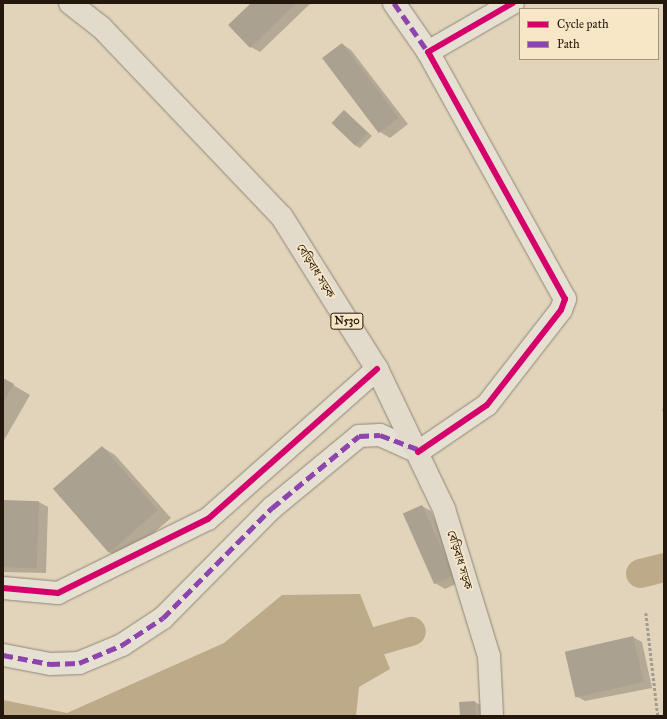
<!DOCTYPE html>
<html>
<head>
<meta charset="utf-8">
<style>
  body { margin:0 }
  #map { position:relative; width:667px; height:719px; overflow:hidden; background:#e1d4ba; font-family:"IM FELL Great Primer","Noto Serif Bengali",serif }
  div>[style] { position:absolute }
  .water>* { inset:0; background:#bcaa89 }
  .shadow>* { inset:0; background:#0003 }
  .canal>* { height:29px; margin:-14.5px; padding:0 14.5px; transform-origin:14.5px; border-radius:14.5px; background:#bcaa89 }
  .building>* { inset:0; background:#aba190; transform-origin:0 0 }
  .path>* { height:2.5px; margin-top:-1.25px; transform-origin:0; background:repeating-linear-gradient(90deg,#a19b90 0 3px,transparent 0 5px) }
  .roads { filter:drop-shadow(0 0 1px #8f8676) drop-shadow(0 0 1px #8f8676) }
  .minor>* { height:22px; margin:-11px; padding:0 11px; transform-origin:11px; border-radius:11px; background:#e6e0d3 }
  .highway>* { height:22px; margin:-11px; padding:0 11px; transform-origin:11px; border-radius:11px; background:#e2dacb }
  .quiet>* { height:5px; margin-top:-2.5px; transform-origin:0; background:repeating-linear-gradient(90deg,#8e44ad 0 10px,transparent 0 15px) }
  .cycleway>* { height:6px; margin:-3px; padding:0 3px; transform-origin:3px; border-radius:3px; background:#d6006c }
  span { translate:-50% -50%; white-space:nowrap; text-align:center; line-height:1.15; -webkit-text-stroke:3.5px #f7e7c7; paint-order:stroke }
  .shield-label span { padding:1px 3px; background:#f7e7c7; border:1px solid; border-radius:3px; -webkit-text-stroke-width:0 }
  .shield-label { font-size:11px; color:#24170c; font-weight:700 }
  .street-label { font-size:12px; color:#24170c }
  .frame { position:absolute; inset:0; border:4px solid #24170c; pointer-events:none }
  .legend { position:absolute; left:519px; top:8px; width:140px; height:52px; box-sizing:border-box; background:#f7e7c7; border:1px solid #a3947c; margin:0; padding:5px 7px; list-style:none; font-size:12px; color:#24170c }
  .legend li { display:flex; align-items:center; gap:8px; height:20px }
  .legend b { width:20px; border:1px solid #a3947c }
</style>
</head>
<body>
<div id="map">
  <div class="water">
    <i style="clip-path:polygon(360px 594px,390px 669px,359px 687px,356px 716px,3px 716px,3px 700px,67px 713px,224px 643px,282px 595px)"></i>
  </div>
  <div class="shadow">
    <i style="clip-path:polygon(252px 3px,311px 3px,260px 52px,251px 47px)"></i>
    <i style="clip-path:polygon(342px 44px,351px 50px,408px 124px,390px 138px,380px 132px)"></i>
    <i style="clip-path:polygon(345px 111px,372px 136px,360px 148px,356px 146px)"></i>
    <i style="clip-path:polygon(3px 379px,30px 395px,3px 442px)"></i>
    <i style="clip-path:polygon(664px 408px,664px 416px,662px 409px)"></i>
    <i style="clip-path:polygon(102px 447px,115px 455px,171px 518px,122px 560px,109px 552px)"></i>
    <i style="clip-path:polygon(3px 501px,39px 502px,48px 507px,46px 573px,3px 572px)"></i>
    <i style="clip-path:polygon(422px 506px,431px 511px,462px 581px,445px 589px,435px 583px)"></i>
    <i style="clip-path:polygon(633px 637px,642px 642px,652px 688px,585px 701px,576px 696px)"></i>
    <i style="clip-path:polygon(475px 702px,480px 705px,480px 716px,461px 716px,460px 703px)"></i>
  </div>
  <div class="canal">
    <i style="left:640px;top:573px;width:25px;rotate:-14deg"></i>
    <i style="left:379px;top:640px;width:33px;rotate:-16deg"></i>
  </div>
  <div class="building">
    <i style="clip-path:polygon(251px 3px,296px 3px,250px 48px,228px 25px)"></i>
    <i style="left:342px;top:43px;width:94px;height:25px;rotate:53deg"></i>
    <i style="left:344px;top:110px;width:33px;height:18px;rotate:44deg"></i>
    <i style="clip-path:polygon(3px 378px,14px 384px,3px 403px)"></i>
    <i style="left:102px;top:446px;width:85px;height:65px;rotate:49deg"></i>
    <i style="left:3px;top:500px;width:36px;height:67px;rotate:2deg"></i>
    <i style="left:422px;top:505px;width:77px;height:21px;rotate:66deg"></i>
    <i style="left:633px;top:636px;width:47px;height:70px;rotate:77deg"></i>
    <i style="left:475px;top:701px;width:15px;height:16px;rotate:86deg"></i>
  </div>
  <div class="path">
    <i style="left:646px;top:613px;width:104px;rotate:83.4deg"></i>
  </div>
  <div class="roads">
    <div class="minor">
      <i style="left:394px;top:3px;width:60px;rotate:55.2deg"></i>
      <i style="left:3px;top:588px;width:55px;rotate:5.2deg"></i>
      <i style="left:58px;top:593px;width:167px;rotate:-26.3deg"></i>
      <i style="left:208px;top:519px;width:226px;rotate:-41.6deg"></i>
      <i style="left:3px;top:655px;width:48px;rotate:10.8deg"></i>
      <i style="left:50px;top:664px;width:29px;rotate:-2deg"></i>
      <i style="left:79px;top:663px;width:47px;rotate:-22.7deg"></i>
      <i style="left:122px;top:645px;width:49px;rotate:-33.4deg"></i>
      <i style="left:163px;top:618px;width:155px;rotate:-45.3deg"></i>
      <i style="left:272px;top:508px;width:113px;rotate:-39.6deg"></i>
      <i style="left:359px;top:436px;width:21px;rotate:-3deg"></i>
      <i style="left:380px;top:435px;width:42px;rotate:24.1deg"></i>
      <i style="left:418px;top:452px;width:83px;rotate:-34.3deg"></i>
      <i style="left:487px;top:405px;width:120px;rotate:-52.1deg"></i>
      <i style="left:561px;top:310px;width:12px;rotate:-70deg"></i>
      <i style="left:565px;top:299px;width:282px;rotate:-119deg"></i>
      <i style="left:428px;top:52px;width:98px;rotate:-30deg"></i>
    </div>
    <div class="highway">
      <i style="left:70px;top:3px;width:39px;rotate:38deg"></i>
      <i style="left:101px;top:27px;width:262px;rotate:46.4deg"></i>
      <i style="left:282px;top:217px;width:179px;rotate:58deg"></i>
      <i style="left:377px;top:369px;width:155px;rotate:64.4deg"></i>
      <i style="left:444px;top:509px;width:154px;rotate:73deg"></i>
      <i style="left:489px;top:656px;width:60px;rotate:87.1deg"></i>
    </div>
  </div>
  <div class="quiet">
    <i style="left:394px;top:3px;width:60px;rotate:55.2deg"></i>
    <i style="left:3px;top:655px;width:48px;rotate:10.8deg"></i>
    <i style="left:50px;top:664px;width:29px;rotate:-2deg"></i>
    <i style="left:79px;top:663px;width:47px;rotate:-22.7deg"></i>
    <i style="left:122px;top:645px;width:49px;rotate:-33.4deg"></i>
    <i style="left:163px;top:618px;width:155px;rotate:-45.3deg"></i>
    <i style="left:272px;top:508px;width:113px;rotate:-39.6deg"></i>
    <i style="left:359px;top:436px;width:21px;rotate:-3deg"></i>
    <i style="left:380px;top:435px;width:43px;rotate:20.6deg"></i>
  </div>
  <div class="cycleway">
    <i style="left:418px;top:452px;width:83px;rotate:-34.3deg"></i>
    <i style="left:487px;top:405px;width:120px;rotate:-52.1deg"></i>
    <i style="left:561px;top:310px;width:12px;rotate:-70deg"></i>
    <i style="left:565px;top:299px;width:282px;rotate:-119deg"></i>
    <i style="left:428px;top:52px;width:98px;rotate:-30deg"></i>
    <i style="left:3px;top:588px;width:55px;rotate:5.2deg"></i>
    <i style="left:58px;top:593px;width:167px;rotate:-26.3deg"></i>
    <i style="left:208px;top:519px;width:226px;rotate:-41.6deg"></i>
  </div>
  <div class="shield-label">
    <span style="left:347px;top:321px">N530</span>
  </div>
  <div class="street-label">
    <span style="left:315px;top:271px;rotate:58deg">বেড়িবাধ সড়ক</span>
    <span style="left:459px;top:560px;rotate:73deg">বেড়িবাধ সড়ক</span>
  </div>
  <div class="frame"></div>
  <ul class="legend">
  <li><b style="height:5px;background:#d6006c"></b>Cycle path</li>
  <li><b style="height:5px;background:#8e44ad"></b>Path</li>
  </ul>
</div>
</body>
</html>
